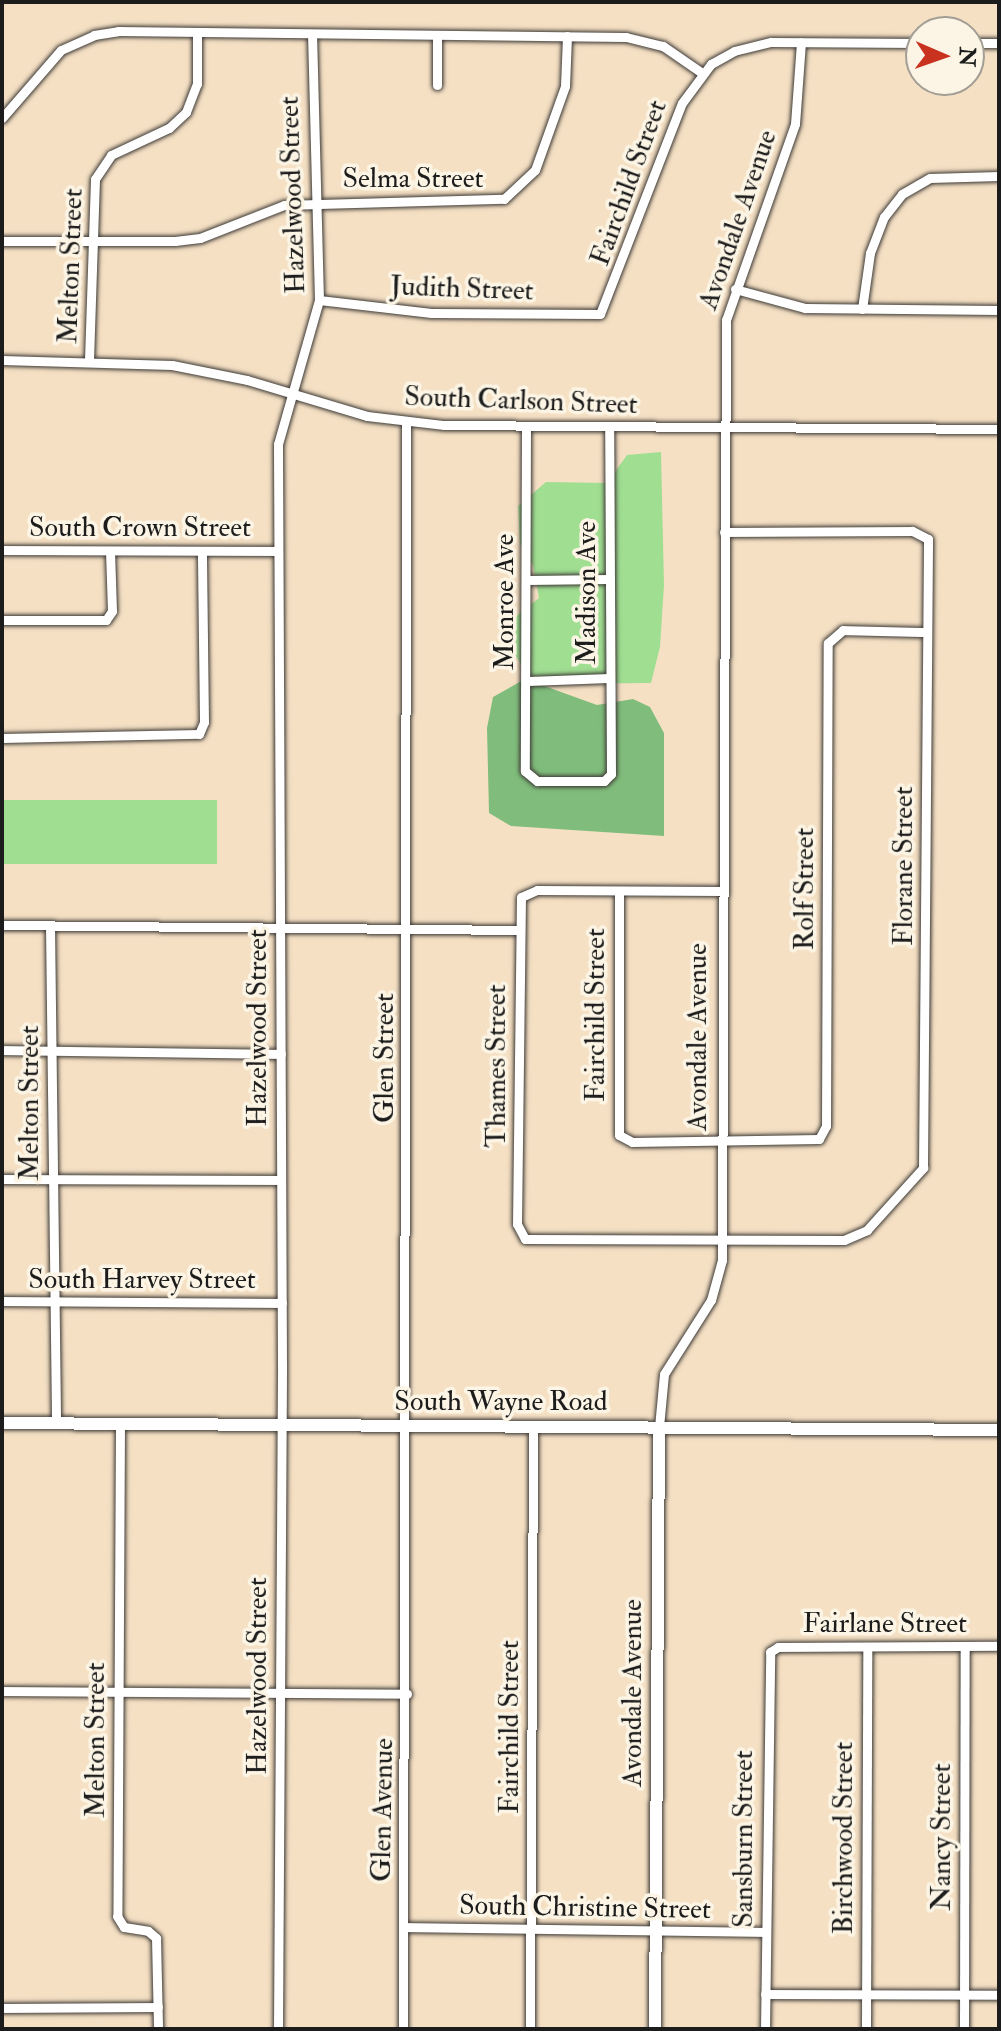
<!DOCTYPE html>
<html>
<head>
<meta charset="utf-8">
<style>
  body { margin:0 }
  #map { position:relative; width:1001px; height:2031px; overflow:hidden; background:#f5e0c4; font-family:"IM FELL Double Pica",serif }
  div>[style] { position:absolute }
  .green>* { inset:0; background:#a0de92; transform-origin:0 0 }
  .forest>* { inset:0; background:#80bd7c }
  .roads { filter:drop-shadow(0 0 2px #3d3935) drop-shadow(0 0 2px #3d3935) }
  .street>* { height:9px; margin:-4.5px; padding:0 4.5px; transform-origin:4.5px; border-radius:4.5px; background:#fff }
  .secondary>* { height:12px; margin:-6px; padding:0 6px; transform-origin:6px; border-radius:6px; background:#fff }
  span { translate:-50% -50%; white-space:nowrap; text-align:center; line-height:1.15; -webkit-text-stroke:7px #fcf5e5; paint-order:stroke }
  .street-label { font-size:28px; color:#1c1c1c }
  .frame { position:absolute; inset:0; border:4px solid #1c1c1c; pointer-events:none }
  .north { position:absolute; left:905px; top:16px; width:80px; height:80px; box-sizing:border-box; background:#fcf5e5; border:2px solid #a29e95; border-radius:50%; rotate:92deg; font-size:22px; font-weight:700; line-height:32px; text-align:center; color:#1c1c1c }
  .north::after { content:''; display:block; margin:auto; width:28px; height:36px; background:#c8321e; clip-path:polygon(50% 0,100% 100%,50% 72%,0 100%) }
</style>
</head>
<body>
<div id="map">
  <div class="green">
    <i style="clip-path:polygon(661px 452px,664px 585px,660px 647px,651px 683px,548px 684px,528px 675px,499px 630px,539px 598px,533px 565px,520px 544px,518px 506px,546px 482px,607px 483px,627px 455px)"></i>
    <i style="left:2px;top:800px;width:215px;height:64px"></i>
  </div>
  <div class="forest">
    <i style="clip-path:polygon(525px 679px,597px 705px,633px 699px,650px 707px,664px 733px,664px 836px,511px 826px,489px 813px,487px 728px,493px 697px)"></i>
  </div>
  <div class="roads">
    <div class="street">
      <i style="left:437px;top:35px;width:50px;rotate:90deg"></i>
      <i style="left:969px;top:43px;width:30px"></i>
      <i style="left:2px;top:118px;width:90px;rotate:-49.1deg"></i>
      <i style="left:61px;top:50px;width:36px;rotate:-24deg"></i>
      <i style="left:94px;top:35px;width:24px;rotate:-9deg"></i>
      <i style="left:118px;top:31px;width:508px;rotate:0.68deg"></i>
      <i style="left:626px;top:37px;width:38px;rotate:14deg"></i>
      <i style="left:663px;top:46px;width:47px;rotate:34.7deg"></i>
      <i style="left:2px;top:241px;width:173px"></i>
      <i style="left:175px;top:241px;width:25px;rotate:-7deg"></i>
      <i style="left:200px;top:238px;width:90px;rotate:-21.4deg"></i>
      <i style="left:284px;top:205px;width:220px;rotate:-1.6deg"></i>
      <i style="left:504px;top:199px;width:42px;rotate:-43.1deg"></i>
      <i style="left:535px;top:170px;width:89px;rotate:-70.3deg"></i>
      <i style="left:565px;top:86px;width:50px;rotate:-87.7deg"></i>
      <i style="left:735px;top:289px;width:73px;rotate:15.2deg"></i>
      <i style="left:805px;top:308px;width:194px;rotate:0.6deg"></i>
      <i style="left:319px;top:300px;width:113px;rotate:6.6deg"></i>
      <i style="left:431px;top:313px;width:169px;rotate:0.3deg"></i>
      <i style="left:600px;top:314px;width:226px;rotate:-68.8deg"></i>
      <i style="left:682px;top:103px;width:49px;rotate:-53.4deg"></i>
      <i style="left:711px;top:64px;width:26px;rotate:-29deg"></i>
      <i style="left:734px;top:51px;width:38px;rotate:-14deg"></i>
      <i style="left:771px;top:42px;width:150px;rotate:0.4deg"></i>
      <i style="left:862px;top:309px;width:57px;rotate:-81.9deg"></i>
      <i style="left:870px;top:253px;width:39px;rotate:-69deg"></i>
      <i style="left:884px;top:217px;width:29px;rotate:-52deg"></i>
      <i style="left:902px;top:194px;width:32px;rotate:-30deg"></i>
      <i style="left:930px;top:178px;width:69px;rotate:-1.7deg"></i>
      <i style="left:2px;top:360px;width:170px;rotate:1.7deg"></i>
      <i style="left:172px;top:365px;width:76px;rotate:11.3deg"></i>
      <i style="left:247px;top:380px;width:125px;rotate:16.7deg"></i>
      <i style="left:367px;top:416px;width:78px;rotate:6.7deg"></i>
      <i style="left:444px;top:425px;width:555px;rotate:0.41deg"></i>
      <i style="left:89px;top:360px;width:181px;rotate:-88.1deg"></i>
      <i style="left:95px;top:179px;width:29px;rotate:-56deg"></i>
      <i style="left:111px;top:155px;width:64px;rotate:-25deg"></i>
      <i style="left:169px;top:128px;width:23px;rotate:-43deg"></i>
      <i style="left:186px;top:112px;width:30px;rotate:-69deg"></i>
      <i style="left:197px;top:84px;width:51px;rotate:-90deg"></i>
      <i style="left:526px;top:426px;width:345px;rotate:90.2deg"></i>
      <i style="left:525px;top:771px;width:16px;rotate:40deg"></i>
      <i style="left:537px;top:781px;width:67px"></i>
      <i style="left:604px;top:781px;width:10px;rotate:-45deg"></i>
      <i style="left:611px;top:774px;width:348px;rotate:-90.3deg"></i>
      <i style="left:2px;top:550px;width:276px;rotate:0.2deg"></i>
      <i style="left:527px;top:580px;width:82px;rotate:-0.7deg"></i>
      <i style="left:2px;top:620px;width:104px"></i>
      <i style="left:106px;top:620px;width:11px;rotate:-56deg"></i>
      <i style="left:112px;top:611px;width:60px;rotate:-91.9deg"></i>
      <i style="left:528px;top:681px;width:81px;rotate:-2.1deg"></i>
      <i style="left:2px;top:738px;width:197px;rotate:-1.2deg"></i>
      <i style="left:199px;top:734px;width:13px;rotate:-67deg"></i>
      <i style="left:204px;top:722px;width:171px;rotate:-90.7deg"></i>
      <i style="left:619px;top:891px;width:244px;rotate:90deg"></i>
      <i style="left:619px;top:1135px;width:15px;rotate:28deg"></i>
      <i style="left:632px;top:1142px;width:187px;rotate:-0.9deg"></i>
      <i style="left:819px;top:1139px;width:15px;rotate:-62deg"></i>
      <i style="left:826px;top:1126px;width:483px;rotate:-89.8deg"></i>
      <i style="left:828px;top:643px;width:20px;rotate:-41deg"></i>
      <i style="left:843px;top:630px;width:84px;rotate:1.4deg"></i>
      <i style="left:723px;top:891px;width:186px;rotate:-179.7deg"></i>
      <i style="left:537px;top:890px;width:17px;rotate:156deg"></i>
      <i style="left:521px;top:897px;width:327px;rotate:90.7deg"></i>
      <i style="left:517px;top:1224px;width:17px;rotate:62deg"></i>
      <i style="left:525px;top:1239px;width:319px;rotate:0.2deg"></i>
      <i style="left:844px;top:1240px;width:25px;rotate:-23deg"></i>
      <i style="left:867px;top:1230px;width:84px;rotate:-47.9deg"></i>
      <i style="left:923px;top:1168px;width:629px;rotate:-89.54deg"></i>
      <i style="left:928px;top:539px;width:18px;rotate:-153deg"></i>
      <i style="left:912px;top:531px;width:188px;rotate:179.7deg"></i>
      <i style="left:2px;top:925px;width:517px;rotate:0.55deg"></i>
      <i style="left:50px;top:925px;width:498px;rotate:89.3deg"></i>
      <i style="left:2px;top:1050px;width:279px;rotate:0.8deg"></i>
      <i style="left:2px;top:1179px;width:279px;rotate:0.2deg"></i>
      <i style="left:2px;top:1301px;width:280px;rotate:0.4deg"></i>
      <i style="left:120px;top:1424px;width:492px;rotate:90.3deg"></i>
      <i style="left:117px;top:1916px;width:13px;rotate:58deg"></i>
      <i style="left:124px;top:1927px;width:24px;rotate:9deg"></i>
      <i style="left:148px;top:1931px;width:11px;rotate:41deg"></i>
      <i style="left:156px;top:1938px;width:91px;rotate:88.7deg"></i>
      <i style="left:659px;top:1427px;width:53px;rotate:-84.6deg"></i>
      <i style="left:664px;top:1374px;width:88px;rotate:-57.6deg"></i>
      <i style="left:711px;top:1300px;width:41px;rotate:-74.6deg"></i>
      <i style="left:722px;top:1260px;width:940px;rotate:-89.76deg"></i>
      <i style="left:726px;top:320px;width:208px;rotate:-70.6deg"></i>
      <i style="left:795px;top:124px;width:82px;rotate:-85.8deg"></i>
      <i style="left:2px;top:1691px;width:405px;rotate:0.4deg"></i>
      <i style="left:404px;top:1927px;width:362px;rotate:0.8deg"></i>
      <i style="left:765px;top:1994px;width:234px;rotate:0.2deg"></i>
      <i style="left:2px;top:2008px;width:156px;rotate:-0.4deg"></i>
      <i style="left:278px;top:2029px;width:664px;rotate:-89.65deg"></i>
      <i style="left:282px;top:1365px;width:921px;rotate:-90.25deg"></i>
      <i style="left:278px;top:444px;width:150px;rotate:-74.1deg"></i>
      <i style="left:319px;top:300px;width:266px;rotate:-91.5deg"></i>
      <i style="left:403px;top:2029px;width:1607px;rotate:-89.89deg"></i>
      <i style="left:530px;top:2029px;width:603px;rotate:-89.71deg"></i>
      <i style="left:765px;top:2029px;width:377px;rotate:-89.2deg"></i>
      <i style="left:770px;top:1652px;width:9px;rotate:-32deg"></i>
      <i style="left:778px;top:1647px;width:221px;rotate:-0.3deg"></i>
      <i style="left:866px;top:2029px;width:381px;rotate:-89.8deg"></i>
      <i style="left:964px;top:2029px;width:383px;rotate:-89.9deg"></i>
    </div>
    <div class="secondary">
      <i style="left:2px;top:1423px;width:997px;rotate:0.4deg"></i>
      <i style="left:655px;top:2029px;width:602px;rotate:-89.62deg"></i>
    </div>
  </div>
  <div class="street-label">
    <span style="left:413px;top:179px">Selma Street</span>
    <span style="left:629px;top:183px;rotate:-70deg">Fairchild Street</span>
    <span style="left:293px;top:195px;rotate:-92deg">Hazelwood Street</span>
    <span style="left:738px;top:220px;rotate:-71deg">Avondale Avenue</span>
    <span style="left:71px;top:266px;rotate:-88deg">Melton Street</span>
    <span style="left:462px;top:289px;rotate:2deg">Judith Street</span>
    <span style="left:521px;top:401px;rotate:2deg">South Carlson Street</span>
    <span style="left:140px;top:528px">South Crown Street</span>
    <span style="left:587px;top:593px;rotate:-90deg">Madison Ave</span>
    <span style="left:505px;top:602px;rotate:-90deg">Monroe Ave</span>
    <span style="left:904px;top:866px;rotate:-90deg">Florane Street</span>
    <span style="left:805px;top:889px;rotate:-90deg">Rolf Street</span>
    <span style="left:596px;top:1015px;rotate:-90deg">Fairchild Street</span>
    <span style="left:258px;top:1028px;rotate:-90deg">Hazelwood Street</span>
    <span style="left:698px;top:1037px;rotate:-90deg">Avondale Avenue</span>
    <span style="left:385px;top:1058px;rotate:-90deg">Glen Street</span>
    <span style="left:497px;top:1066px;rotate:-90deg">Thames Street</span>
    <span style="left:30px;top:1103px;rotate:-90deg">Melton Street</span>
    <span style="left:142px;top:1280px">South Harvey Street</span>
    <span style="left:501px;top:1402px">South Wayne Road</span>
    <span style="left:885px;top:1624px">Fairlane Street</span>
    <span style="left:258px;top:1676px;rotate:-90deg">Hazelwood Street</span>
    <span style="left:633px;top:1693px;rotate:-90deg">Avondale Avenue</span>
    <span style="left:510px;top:1727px;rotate:-90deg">Fairchild Street</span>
    <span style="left:96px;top:1740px;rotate:-90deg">Melton Street</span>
    <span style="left:383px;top:1810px;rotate:-89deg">Glen Avenue</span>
    <span style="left:942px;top:1837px;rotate:-90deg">Nancy Street</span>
    <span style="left:844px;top:1838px;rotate:-90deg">Birchwood Street</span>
    <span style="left:744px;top:1839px;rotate:-90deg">Sansburn Street</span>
    <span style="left:585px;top:1908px;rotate:1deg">South Christine Street</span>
  </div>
  <div class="frame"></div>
  <div class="north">N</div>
</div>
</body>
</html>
